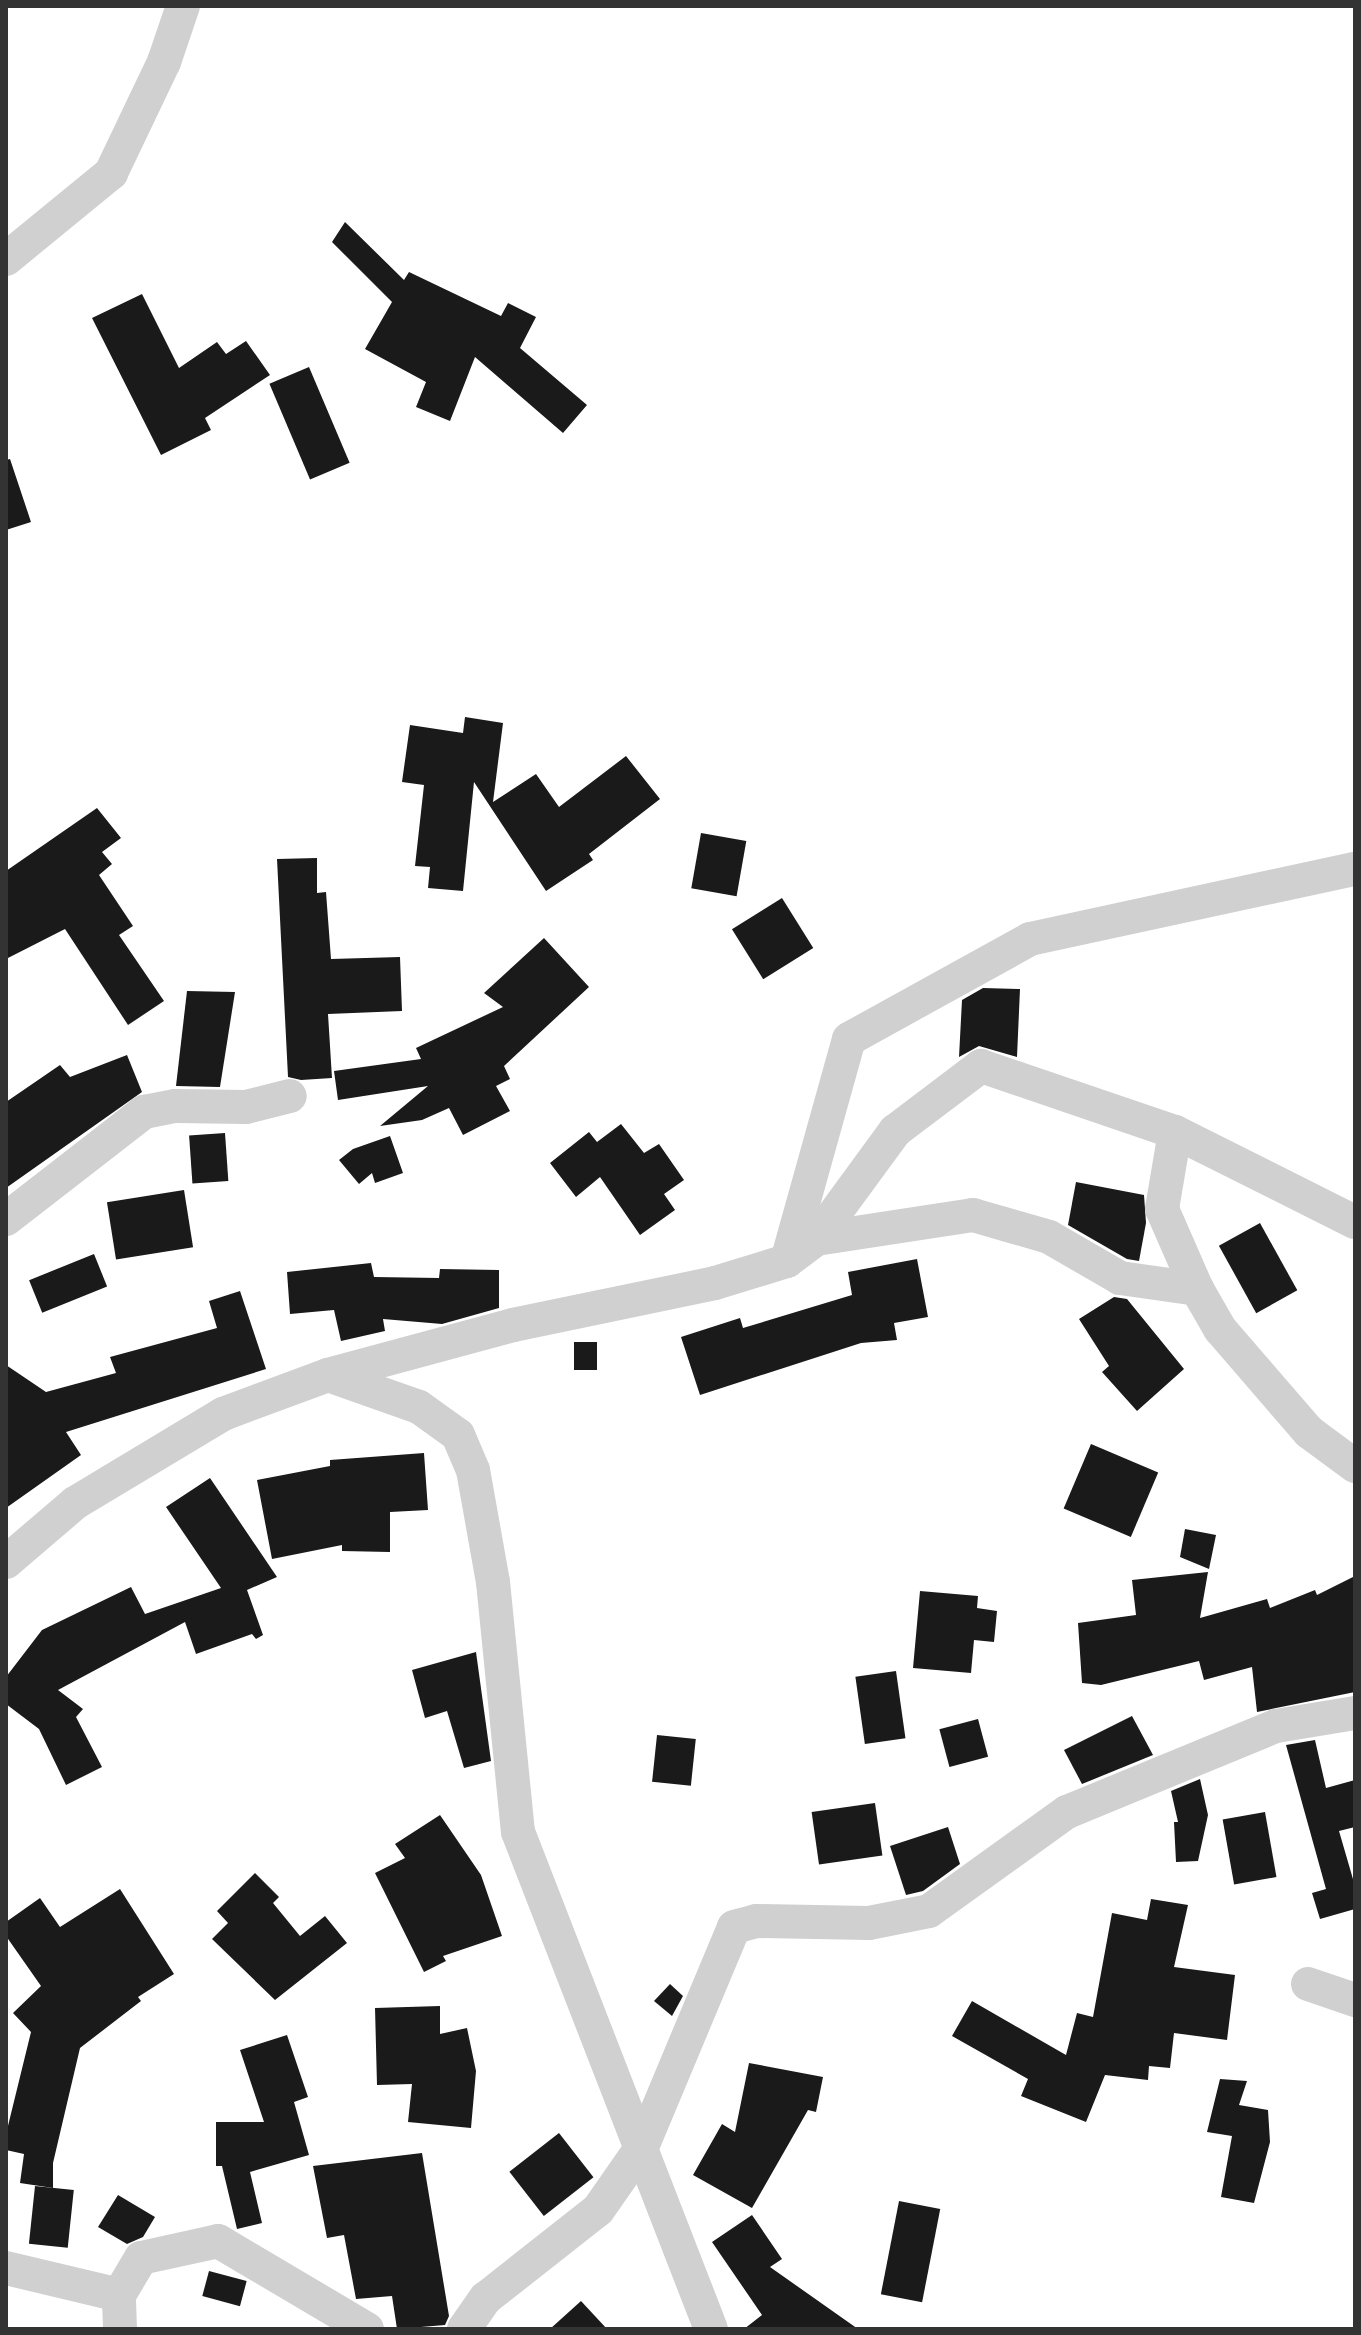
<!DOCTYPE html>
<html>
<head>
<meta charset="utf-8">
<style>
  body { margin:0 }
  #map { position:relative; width:1361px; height:2335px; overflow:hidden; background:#fff; font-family:Ubuntu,sans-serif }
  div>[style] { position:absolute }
  .building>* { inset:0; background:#1a1a1a; transform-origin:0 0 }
  .minor>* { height:34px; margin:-17px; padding:0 17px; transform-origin:17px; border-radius:17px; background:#d0d0d0 }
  span { translate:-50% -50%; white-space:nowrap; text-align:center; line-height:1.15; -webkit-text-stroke:8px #fff; paint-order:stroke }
  .frame { position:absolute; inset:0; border:8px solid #333; pointer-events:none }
</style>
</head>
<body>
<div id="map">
  <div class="building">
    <i style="clip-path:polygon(345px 222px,404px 280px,409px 272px,501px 316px,508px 303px,536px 317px,520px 348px,587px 405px,563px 433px,475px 357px,450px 421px,416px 407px,426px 382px,365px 349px,392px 302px,332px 242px)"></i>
    <i style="clip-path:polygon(142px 294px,179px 368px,217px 342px,226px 354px,246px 341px,270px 375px,205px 418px,211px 430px,161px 455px,92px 318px)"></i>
    <i style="left:309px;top:367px;width:104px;height:43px;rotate:67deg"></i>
    <i style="clip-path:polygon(10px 459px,31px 522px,6px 530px,6px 460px)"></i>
    <i style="clip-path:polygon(465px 717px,503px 723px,493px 802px,536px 774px,559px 807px,626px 756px,660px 799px,589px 854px,593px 860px,546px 891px,474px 782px,463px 891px,428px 888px,430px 867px,415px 866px,424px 785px,402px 782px,410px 725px,463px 733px)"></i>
    <i style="clip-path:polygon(97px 808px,121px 838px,102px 852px,112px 864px,99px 875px,133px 926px,119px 935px,164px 1001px,128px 1025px,65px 929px,6px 959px,6px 871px)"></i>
    <i style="left:701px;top:833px;width:46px;height:56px;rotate:10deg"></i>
    <i style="clip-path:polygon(317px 858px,317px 893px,326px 892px,331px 959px,400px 957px,402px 1011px,328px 1014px,332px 1078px,301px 1080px,288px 1077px,277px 859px)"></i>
    <i style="left:782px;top:898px;width:59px;height:59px;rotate:58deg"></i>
    <i style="clip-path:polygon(544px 938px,589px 987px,504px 1066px,510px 1079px,496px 1086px,510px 1111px,463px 1135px,449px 1108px,422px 1120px,380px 1126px,428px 1086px,338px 1100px,334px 1071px,421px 1059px,416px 1048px,503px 1007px,484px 993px)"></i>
    <i style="clip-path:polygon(983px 988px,1020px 989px,1017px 1057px,979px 1046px,959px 1057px,962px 1000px)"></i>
    <i style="clip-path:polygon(187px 991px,235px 992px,220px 1087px,176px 1086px)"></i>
    <i style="clip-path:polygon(127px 1055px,142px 1092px,6px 1188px,6px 1102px,60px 1065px,70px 1077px)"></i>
    <i style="clip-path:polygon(621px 1124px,644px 1153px,659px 1144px,684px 1180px,664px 1194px,675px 1210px,640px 1235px,600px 1177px,576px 1197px,550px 1163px,589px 1132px,597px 1142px)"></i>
    <i style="left:225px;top:1133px;width:48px;height:36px;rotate:86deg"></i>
    <i style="clip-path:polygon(390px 1136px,403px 1173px,375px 1183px,372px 1173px,359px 1184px,339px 1160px,353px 1149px)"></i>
    <i style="clip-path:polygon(1076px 1182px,1144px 1195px,1146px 1223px,1139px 1261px,1127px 1259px,1068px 1225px)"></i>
    <i style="left:184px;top:1190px;width:58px;height:78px;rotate:81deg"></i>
    <i style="left:1260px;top:1223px;width:77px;height:47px;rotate:61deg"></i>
    <i style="left:94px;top:1254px;width:35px;height:70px;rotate:68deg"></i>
    <i style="clip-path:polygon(917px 1259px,928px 1317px,894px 1323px,897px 1340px,861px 1343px,700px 1395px,681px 1337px,740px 1318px,743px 1328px,852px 1295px,848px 1272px)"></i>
    <i style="clip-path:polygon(371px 1263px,374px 1277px,439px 1278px,440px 1269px,499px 1270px,499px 1308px,442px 1324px,383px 1319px,385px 1331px,341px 1341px,334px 1310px,290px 1314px,287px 1272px)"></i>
    <i style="clip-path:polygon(240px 1291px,266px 1369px,66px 1432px,81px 1455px,6px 1508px,6px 1365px,46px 1392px,116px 1373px,110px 1357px,217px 1328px,209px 1301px)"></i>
    <i style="clip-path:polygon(1114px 1297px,1127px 1299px,1184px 1369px,1137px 1411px,1102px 1372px,1109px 1366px,1079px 1319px)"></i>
    <i style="left:574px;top:1342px;width:23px;height:28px"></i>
    <i style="left:1091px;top:1444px;width:73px;height:70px;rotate:23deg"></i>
    <i style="clip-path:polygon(424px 1453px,428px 1510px,390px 1512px,390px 1552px,342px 1551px,342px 1545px,272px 1559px,257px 1480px,330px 1466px,330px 1460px)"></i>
    <i style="clip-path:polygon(210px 1478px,277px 1577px,247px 1590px,263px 1635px,256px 1639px,252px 1634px,196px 1654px,185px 1622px,58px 1690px,83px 1709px,76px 1717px,102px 1767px,66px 1785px,39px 1729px,6px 1704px,6px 1677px,42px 1630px,131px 1587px,145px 1614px,221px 1588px,166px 1507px)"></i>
    <i style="clip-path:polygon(1185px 1529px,1216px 1535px,1209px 1569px,1180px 1557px)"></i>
    <i style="clip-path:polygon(1208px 1572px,1200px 1618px,1267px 1599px,1270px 1608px,1315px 1590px,1317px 1595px,1355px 1576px,1355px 1692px,1257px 1712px,1252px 1667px,1204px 1680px,1199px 1661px,1101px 1685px,1082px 1683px,1078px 1623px,1136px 1615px,1132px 1580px)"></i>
    <i style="clip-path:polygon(920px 1591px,978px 1596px,977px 1608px,997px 1611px,994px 1642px,974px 1640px,971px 1673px,913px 1668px)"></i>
    <i style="clip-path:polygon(476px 1652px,491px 1761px,464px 1768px,447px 1711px,425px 1718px,412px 1670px)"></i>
    <i style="left:896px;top:1671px;width:68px;height:41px;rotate:82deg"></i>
    <i style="clip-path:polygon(1132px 1716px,1153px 1755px,1082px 1784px,1064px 1750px)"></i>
    <i style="left:978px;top:1719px;width:39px;height:40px;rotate:75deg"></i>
    <i style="left:657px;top:1735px;width:39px;height:47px;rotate:6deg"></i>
    <i style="clip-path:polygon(1315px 1740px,1326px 1788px,1355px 1780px,1355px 1827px,1339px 1831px,1355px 1886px,1355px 1909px,1320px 1919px,1312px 1893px,1326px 1889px,1286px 1745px)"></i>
    <i style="clip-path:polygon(1200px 1779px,1208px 1815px,1198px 1861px,1176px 1862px,1174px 1822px,1178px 1822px,1171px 1791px)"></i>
    <i style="left:875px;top:1803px;width:53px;height:64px;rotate:82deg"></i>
    <i style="left:1265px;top:1812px;width:66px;height:43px;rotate:80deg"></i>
    <i style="clip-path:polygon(440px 1815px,481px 1875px,502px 1936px,443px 1956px,446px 1961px,424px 1972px,375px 1873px,405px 1858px,395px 1844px)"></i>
    <i style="clip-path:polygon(948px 1827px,960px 1864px,923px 1891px,906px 1895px,890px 1846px)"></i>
    <i style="clip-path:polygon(255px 1873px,279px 1897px,273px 1903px,300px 1936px,325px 1916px,347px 1943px,275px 2000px,212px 1939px,228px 1923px,217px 1911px)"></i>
    <i style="clip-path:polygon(120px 1889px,174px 1974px,138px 1997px,141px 2001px,80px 2048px,53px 2163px,53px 2188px,20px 2183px,24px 2154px,6px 2150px,6px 2134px,31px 2032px,13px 2013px,41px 1986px,6px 1936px,6px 1922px,40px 1898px,60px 1927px)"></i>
    <i style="clip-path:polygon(1151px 1899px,1188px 1905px,1174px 1967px,1235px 1975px,1227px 2040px,1174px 2033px,1170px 2068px,1149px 2066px,1148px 2080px,1105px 2075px,1086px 2122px,1021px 2096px,1028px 2079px,952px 2036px,972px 2001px,1066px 2055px,1077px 2013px,1093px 2017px,1112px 1913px,1147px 1920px)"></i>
    <i style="clip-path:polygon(670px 1984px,683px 1996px,672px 2016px,654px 2001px)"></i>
    <i style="clip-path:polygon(440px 2006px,440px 2034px,467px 2028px,476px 2071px,471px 2128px,408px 2122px,412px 2084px,377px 2085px,375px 2008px)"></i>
    <i style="clip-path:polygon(287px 2035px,308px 2097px,294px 2102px,309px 2155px,250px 2172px,262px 2223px,237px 2229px,222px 2166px,216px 2166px,216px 2122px,264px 2122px,240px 2050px)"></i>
    <i style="clip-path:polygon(749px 2063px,823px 2077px,816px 2112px,808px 2110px,752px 2208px,693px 2175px,722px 2124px,735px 2132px)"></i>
    <i style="clip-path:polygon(1220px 2079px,1247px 2081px,1239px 2105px,1268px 2110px,1270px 2142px,1254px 2203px,1221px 2197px,1232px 2136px,1207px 2132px)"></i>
    <i style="left:559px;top:2133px;width:56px;height:63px;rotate:52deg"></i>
    <i style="clip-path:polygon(422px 2153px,449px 2316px,445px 2325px,397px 2329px,392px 2296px,356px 2299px,344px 2235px,327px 2238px,313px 2166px)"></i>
    <i style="left:35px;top:2186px;width:39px;height:58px;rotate:6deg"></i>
    <i style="clip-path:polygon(118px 2195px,155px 2217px,143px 2237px,127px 2244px,98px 2227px)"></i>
    <i style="left:899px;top:2201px;width:42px;height:95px;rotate:11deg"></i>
    <i style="clip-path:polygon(752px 2215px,782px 2259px,770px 2267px,858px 2329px,744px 2329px,762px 2315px,712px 2242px)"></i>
    <i style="left:209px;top:2271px;width:39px;height:26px;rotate:15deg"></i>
    <i style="clip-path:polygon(581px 2301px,607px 2329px,550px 2329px)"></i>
  </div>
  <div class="minor">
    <i style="left:6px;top:259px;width:136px;rotate:-39.3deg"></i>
    <i style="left:111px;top:173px;width:123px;rotate:-64.5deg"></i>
    <i style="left:164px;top:62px;width:59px;rotate:-71.3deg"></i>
    <i style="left:1175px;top:1132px;width:78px;rotate:99.6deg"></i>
    <i style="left:1162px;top:1209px;width:87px;rotate:66.4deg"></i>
    <i style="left:1197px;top:1289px;width:46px;rotate:60.1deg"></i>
    <i style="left:1220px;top:1329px;width:136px;rotate:49.2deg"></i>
    <i style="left:1309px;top:1432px;width:57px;rotate:36.5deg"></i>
    <i style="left:6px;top:1219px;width:175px;rotate:-37.8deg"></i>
    <i style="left:144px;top:1112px;width:32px;rotate:-11deg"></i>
    <i style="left:175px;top:1106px;width:71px;rotate:0.8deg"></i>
    <i style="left:246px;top:1107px;width:45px;rotate:-14deg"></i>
    <i style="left:816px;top:1239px;width:159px;rotate:-8.7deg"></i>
    <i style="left:973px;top:1215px;width:79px;rotate:16.1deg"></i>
    <i style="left:1049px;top:1237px;width:82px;rotate:30deg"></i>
    <i style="left:1120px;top:1278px;width:78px;rotate:8.1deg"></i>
    <i style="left:787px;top:1261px;width:230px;rotate:-74.4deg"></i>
    <i style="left:849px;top:1039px;width:207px;rotate:-28.9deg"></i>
    <i style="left:1030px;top:939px;width:332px;rotate:-12.2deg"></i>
    <i style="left:328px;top:1375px;width:96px;rotate:19.4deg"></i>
    <i style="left:419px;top:1407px;width:48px;rotate:35.7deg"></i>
    <i style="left:458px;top:1435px;width:38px;rotate:67deg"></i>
    <i style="left:473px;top:1470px;width:114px;rotate:79.9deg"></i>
    <i style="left:493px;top:1582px;width:251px;rotate:84.3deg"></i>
    <i style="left:518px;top:1832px;width:533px;rotate:68.78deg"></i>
    <i style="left:6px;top:1562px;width:91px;rotate:-40.5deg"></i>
    <i style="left:75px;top:1503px;width:173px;rotate:-31deg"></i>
    <i style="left:223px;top:1414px;width:112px;rotate:-20.4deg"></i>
    <i style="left:328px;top:1375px;width:192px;rotate:-15.1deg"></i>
    <i style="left:513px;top:1325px;width:206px;rotate:-11.7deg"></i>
    <i style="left:715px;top:1283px;width:75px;rotate:-17deg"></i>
    <i style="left:787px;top:1261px;width:36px;rotate:-37deg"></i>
    <i style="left:816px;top:1239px;width:134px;rotate:-53.8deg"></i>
    <i style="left:895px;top:1131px;width:108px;rotate:-37.1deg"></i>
    <i style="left:981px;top:1066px;width:205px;rotate:18.8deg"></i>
    <i style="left:1175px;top:1132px;width:201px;rotate:26.6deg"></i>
    <i style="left:1308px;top:1984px;width:50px;rotate:18.8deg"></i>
    <i style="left:6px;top:2268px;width:116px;rotate:13.4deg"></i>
    <i style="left:120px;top:2329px;width:34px;rotate:-92deg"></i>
    <i style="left:119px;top:2295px;width:43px;rotate:-59.3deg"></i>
    <i style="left:141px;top:2258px;width:79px;rotate:-12.4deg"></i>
    <i style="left:218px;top:2241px;width:173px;rotate:30.6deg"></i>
    <i style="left:464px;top:2329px;width:38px;rotate:-55deg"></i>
    <i style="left:486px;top:2298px;width:142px;rotate:-38.2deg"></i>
    <i style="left:598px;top:2210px;width:77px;rotate:-55.1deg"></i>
    <i style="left:642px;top:2147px;width:238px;rotate:-67.3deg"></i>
    <i style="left:734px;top:1927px;width:23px;rotate:-15deg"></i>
    <i style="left:756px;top:1921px;width:113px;rotate:1deg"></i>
    <i style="left:869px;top:1923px;width:61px;rotate:-11.3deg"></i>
    <i style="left:929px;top:1911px;width:170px;rotate:-35.7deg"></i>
    <i style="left:1067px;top:1812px;width:226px;rotate:-22.4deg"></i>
    <i style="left:1276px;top:1726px;width:80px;rotate:-9.3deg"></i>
  </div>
  <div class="frame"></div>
</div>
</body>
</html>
